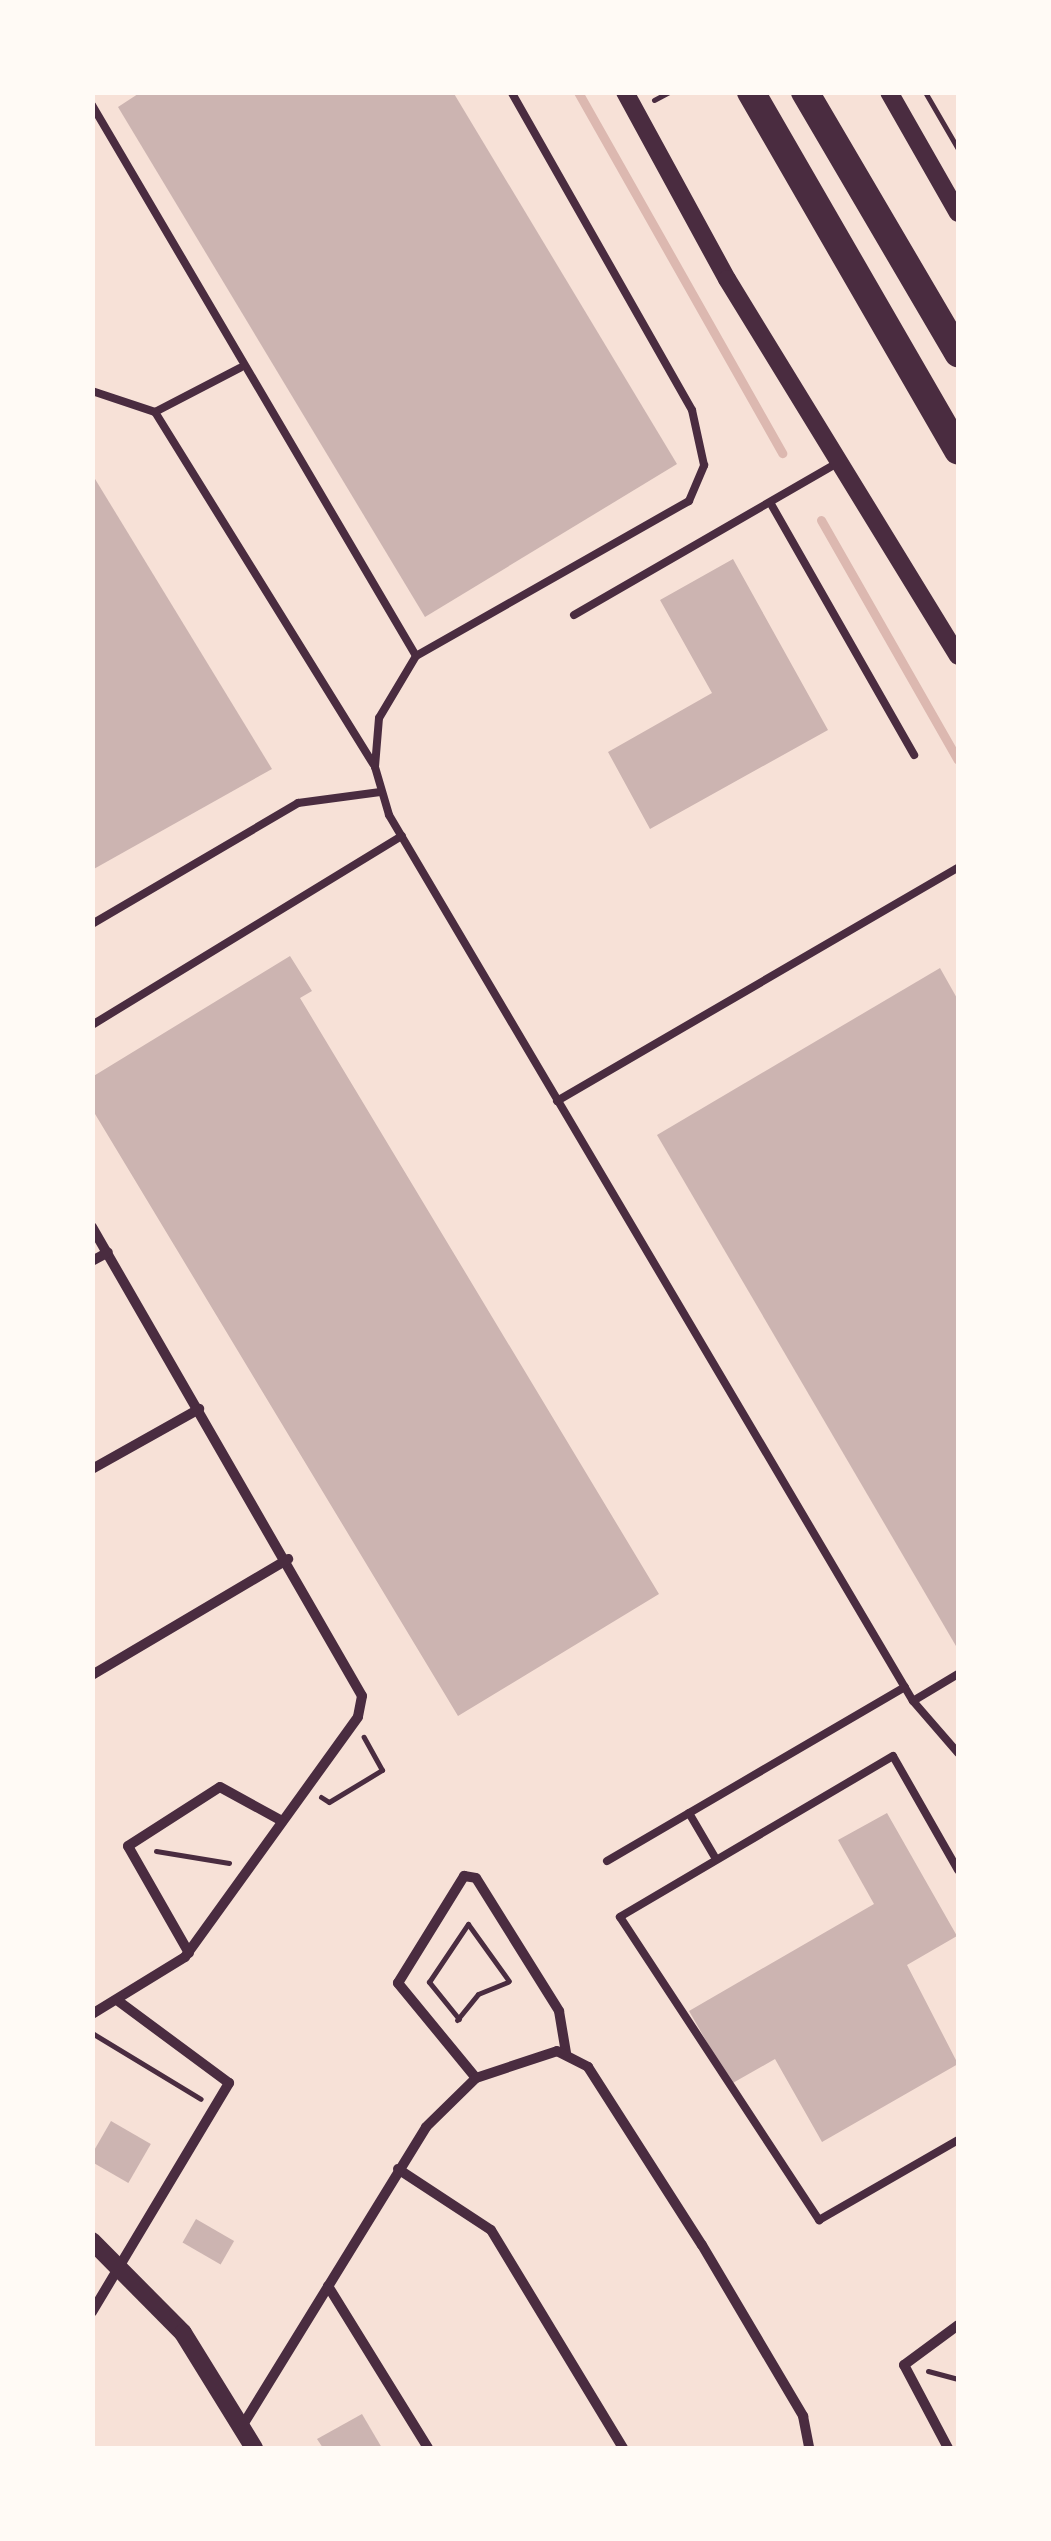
<!DOCTYPE html>
<html>
<head>
<meta charset="utf-8">
<style>
  body { margin:0 }
  #map { position:relative; width:1051px; height:2541px; overflow:hidden; background:#f7e1d7; font-family:Commissioner,sans-serif }
  div>[style] { position:absolute }
  .stream>* { height:9px; margin:-4.5px; padding:0 4.5px; transform-origin:4.5px; border-radius:4.5px; background:#dcb8b0 }
  .building>* { inset:0; background:#ccb4b1; transform-origin:0 0 }
  .path>* { height:5px; margin:-2.5px; padding:0 2.5px; transform-origin:2.5px; border-radius:2.5px; background:#4a2c40 }
  .service>* { height:8px; margin:-4px; padding:0 4px; transform-origin:4px; border-radius:4px; background:#4a2c40 }
  .minor>* { height:10px; margin:-5px; padding:0 5px; transform-origin:5px; border-radius:5px; background:#4a2c40 }
  .tertiary>* { height:18px; margin:-9px; padding:0 9px; transform-origin:9px; border-radius:9px; background:#4a2c40 }
  .motorway>* { height:28px; margin:-14px; padding:0 14px; transform-origin:14px; border-radius:14px; background:#4a2c40 }
  span { translate:-50% -50%; white-space:nowrap; text-align:center; line-height:1.15; -webkit-text-stroke:8px #fffaf5; paint-order:stroke }
  .frame { position:absolute; inset:0; border:95px solid #fffaf5; pointer-events:none }
</style>
</head>
<body>
<div id="map">
  <div class="stream">
    <i style="left:578px;top:92px;width:415px;rotate:60.5deg"></i>
    <i style="left:821px;top:520px;width:276px;rotate:60.3deg"></i>
  </div>
  <div class="building">
    <i style="clip-path:polygon(141px 92px,453px 92px,677px 464px,425px 617px,118px 107px)"></i>
    <i style="clip-path:polygon(92px 474px,272px 769px,92px 870px)"></i>
    <i style="clip-path:polygon(733px 559px,828px 730px,650px 829px,608px 752px,712px 693px,660px 600px)"></i>
    <i style="clip-path:polygon(290px 956px,312px 991px,300px 998px,659px 1594px,458px 1716px,92px 1109px,92px 1077px)"></i>
    <i style="clip-path:polygon(940px 968px,958px 1000px,956px 1646px,657px 1135px)"></i>
    <i style="clip-path:polygon(887px 1813px,957px 1936px,907px 1965px,958px 2064px,822px 2142px,775px 2059px,731px 2084px,689px 2011px,874px 1904px,838px 1840px)"></i>
    <i style="left:111px;top:2121px;width:46px;height:45px;rotate:30deg"></i>
    <i style="left:196px;top:2219px;width:44px;height:27px;rotate:30deg"></i>
    <i style="clip-path:polygon(362px 2414px,382px 2448px,323px 2448px,317px 2439px)"></i>
  </div>
  <div class="path">
    <i style="left:925px;top:92px;width:66px;rotate:59.9deg"></i>
    <i style="left:654px;top:100px;width:17px;rotate:-28deg"></i>
    <i style="left:321px;top:1797px;width:9px;rotate:32deg"></i>
    <i style="left:329px;top:1802px;width:62px;rotate:-31.1deg"></i>
    <i style="left:382px;top:1770px;width:38px;rotate:-119deg"></i>
    <i style="left:156px;top:1851px;width:74px;rotate:9.3deg"></i>
    <i style="left:459px;top:2019px;width:48px;rotate:-129deg"></i>
    <i style="left:429px;top:1982px;width:70px;rotate:-56.1deg"></i>
    <i style="left:468px;top:1924px;width:70px;rotate:54.3deg"></i>
    <i style="left:457px;top:2020px;width:33px;rotate:-51deg"></i>
    <i style="left:478px;top:1994px;width:32px;rotate:-22deg"></i>
    <i style="left:92px;top:2033px;width:127px;rotate:31.2deg"></i>
    <i style="left:928px;top:2371px;width:31px;rotate:15deg"></i>
  </div>
  <div class="service">
    <i style="left:92px;top:105px;width:639px;rotate:59.54deg"></i>
    <i style="left:416px;top:656px;width:72px;rotate:120.8deg"></i>
    <i style="left:379px;top:718px;width:49px;rotate:94.7deg"></i>
    <i style="left:375px;top:767px;width:50px;rotate:73.7deg"></i>
    <i style="left:389px;top:815px;width:1029px;rotate:59.4deg"></i>
    <i style="left:913px;top:1701px;width:69px;rotate:49.1deg"></i>
    <i style="left:92px;top:391px;width:66px;rotate:18.4deg"></i>
    <i style="left:155px;top:412px;width:96px;rotate:-27.4deg"></i>
    <i style="left:155px;top:412px;width:415px;rotate:58.2deg"></i>
    <i style="left:771px;top:504px;width:289px;rotate:60.3deg"></i>
    <i style="left:574px;top:615px;width:302px;rotate:-30deg"></i>
    <i style="left:416px;top:656px;width:314px;rotate:-29.6deg"></i>
    <i style="left:689px;top:501px;width:39px;rotate:-67deg"></i>
    <i style="left:704px;top:465px;width:56px;rotate:-102.3deg"></i>
    <i style="left:692px;top:410px;width:366px;rotate:-119.6deg"></i>
    <i style="left:92px;top:924px;width:239px;rotate:-30.4deg"></i>
    <i style="left:298px;top:803px;width:83px;rotate:-7.6deg"></i>
    <i style="left:92px;top:1025px;width:363px;rotate:-31.4deg"></i>
    <i style="left:557px;top:1101px;width:464px;rotate:-30.2deg"></i>
    <i style="left:913px;top:1701px;width:52px;rotate:-31deg"></i>
    <i style="left:689px;top:1813px;width:53px;rotate:59.6deg"></i>
    <i style="left:607px;top:1861px;width:345px;rotate:-30.3deg"></i>
    <i style="left:958px;top:1870px;width:131px;rotate:-119.7deg"></i>
    <i style="left:893px;top:1756px;width:317px;rotate:149.5deg"></i>
    <i style="left:620px;top:1917px;width:363px;rotate:56.7deg"></i>
    <i style="left:819px;top:2220px;width:160px;rotate:-29.9deg"></i>
  </div>
  <div class="minor">
    <i style="left:92px;top:1227px;width:541px;rotate:60.07deg"></i>
    <i style="left:362px;top:1696px;width:21px;rotate:101deg"></i>
    <i style="left:358px;top:1717px;width:296px;rotate:125.8deg"></i>
    <i style="left:185px;top:1957px;width:109px;rotate:148.5deg"></i>
    <i style="left:92px;top:1261px;width:18px;rotate:-29deg"></i>
    <i style="left:92px;top:1469px;width:123px;rotate:-29.3deg"></i>
    <i style="left:92px;top:1675px;width:228px;rotate:-30.6deg"></i>
    <i style="left:189px;top:1953px;width:123px;rotate:-119.7deg"></i>
    <i style="left:128px;top:1846px;width:109px;rotate:-32.7deg"></i>
    <i style="left:220px;top:1787px;width:71px;rotate:28.7deg"></i>
    <i style="left:476px;top:2078px;width:123px;rotate:-129.4deg"></i>
    <i style="left:398px;top:1983px;width:126px;rotate:-58.3deg"></i>
    <i style="left:464px;top:1876px;width:12px;rotate:9deg"></i>
    <i style="left:476px;top:1878px;width:157px;rotate:58deg"></i>
    <i style="left:559px;top:2011px;width:43px;rotate:80.5deg"></i>
    <i style="left:398px;top:2169px;width:111px;rotate:33.3deg"></i>
    <i style="left:491px;top:2230px;width:255px;rotate:58.8deg"></i>
    <i style="left:328px;top:2286px;width:190px;rotate:58.3deg"></i>
    <i style="left:92px;top:2312px;width:267px;rotate:-59.1deg"></i>
    <i style="left:229px;top:2083px;width:139px;rotate:-143.5deg"></i>
    <i style="left:241px;top:2428px;width:353px;rotate:-58.4deg"></i>
    <i style="left:426px;top:2127px;width:70px;rotate:-44.4deg"></i>
    <i style="left:476px;top:2078px;width:85px;rotate:-18.4deg"></i>
    <i style="left:557px;top:2051px;width:35px;rotate:27deg"></i>
    <i style="left:588px;top:2067px;width:211px;rotate:57.4deg"></i>
    <i style="left:702px;top:2245px;width:199px;rotate:59.4deg"></i>
    <i style="left:803px;top:2416px;width:33px;rotate:79deg"></i>
    <i style="left:948px;top:2448px;width:94px;rotate:-117.9deg"></i>
    <i style="left:904px;top:2365px;width:67px;rotate:-36.5deg"></i>
  </div>
  <div class="tertiary">
    <i style="left:625px;top:92px;width:213px;rotate:61.4deg"></i>
    <i style="left:727px;top:279px;width:442px;rotate:58.5deg"></i>
    <i style="left:889px;top:92px;width:139px;rotate:60.3deg"></i>
    <i style="left:92px;top:2241px;width:129px;rotate:45.3deg"></i>
    <i style="left:183px;top:2333px;width:135px;rotate:58.3deg"></i>
  </div>
  <div class="motorway">
    <i style="left:751px;top:92px;width:414px;rotate:60deg"></i>
    <i style="left:805px;top:92px;width:303px;rotate:59.6deg"></i>
  </div>
  <div class="frame"></div>
</div>
</body>
</html>
